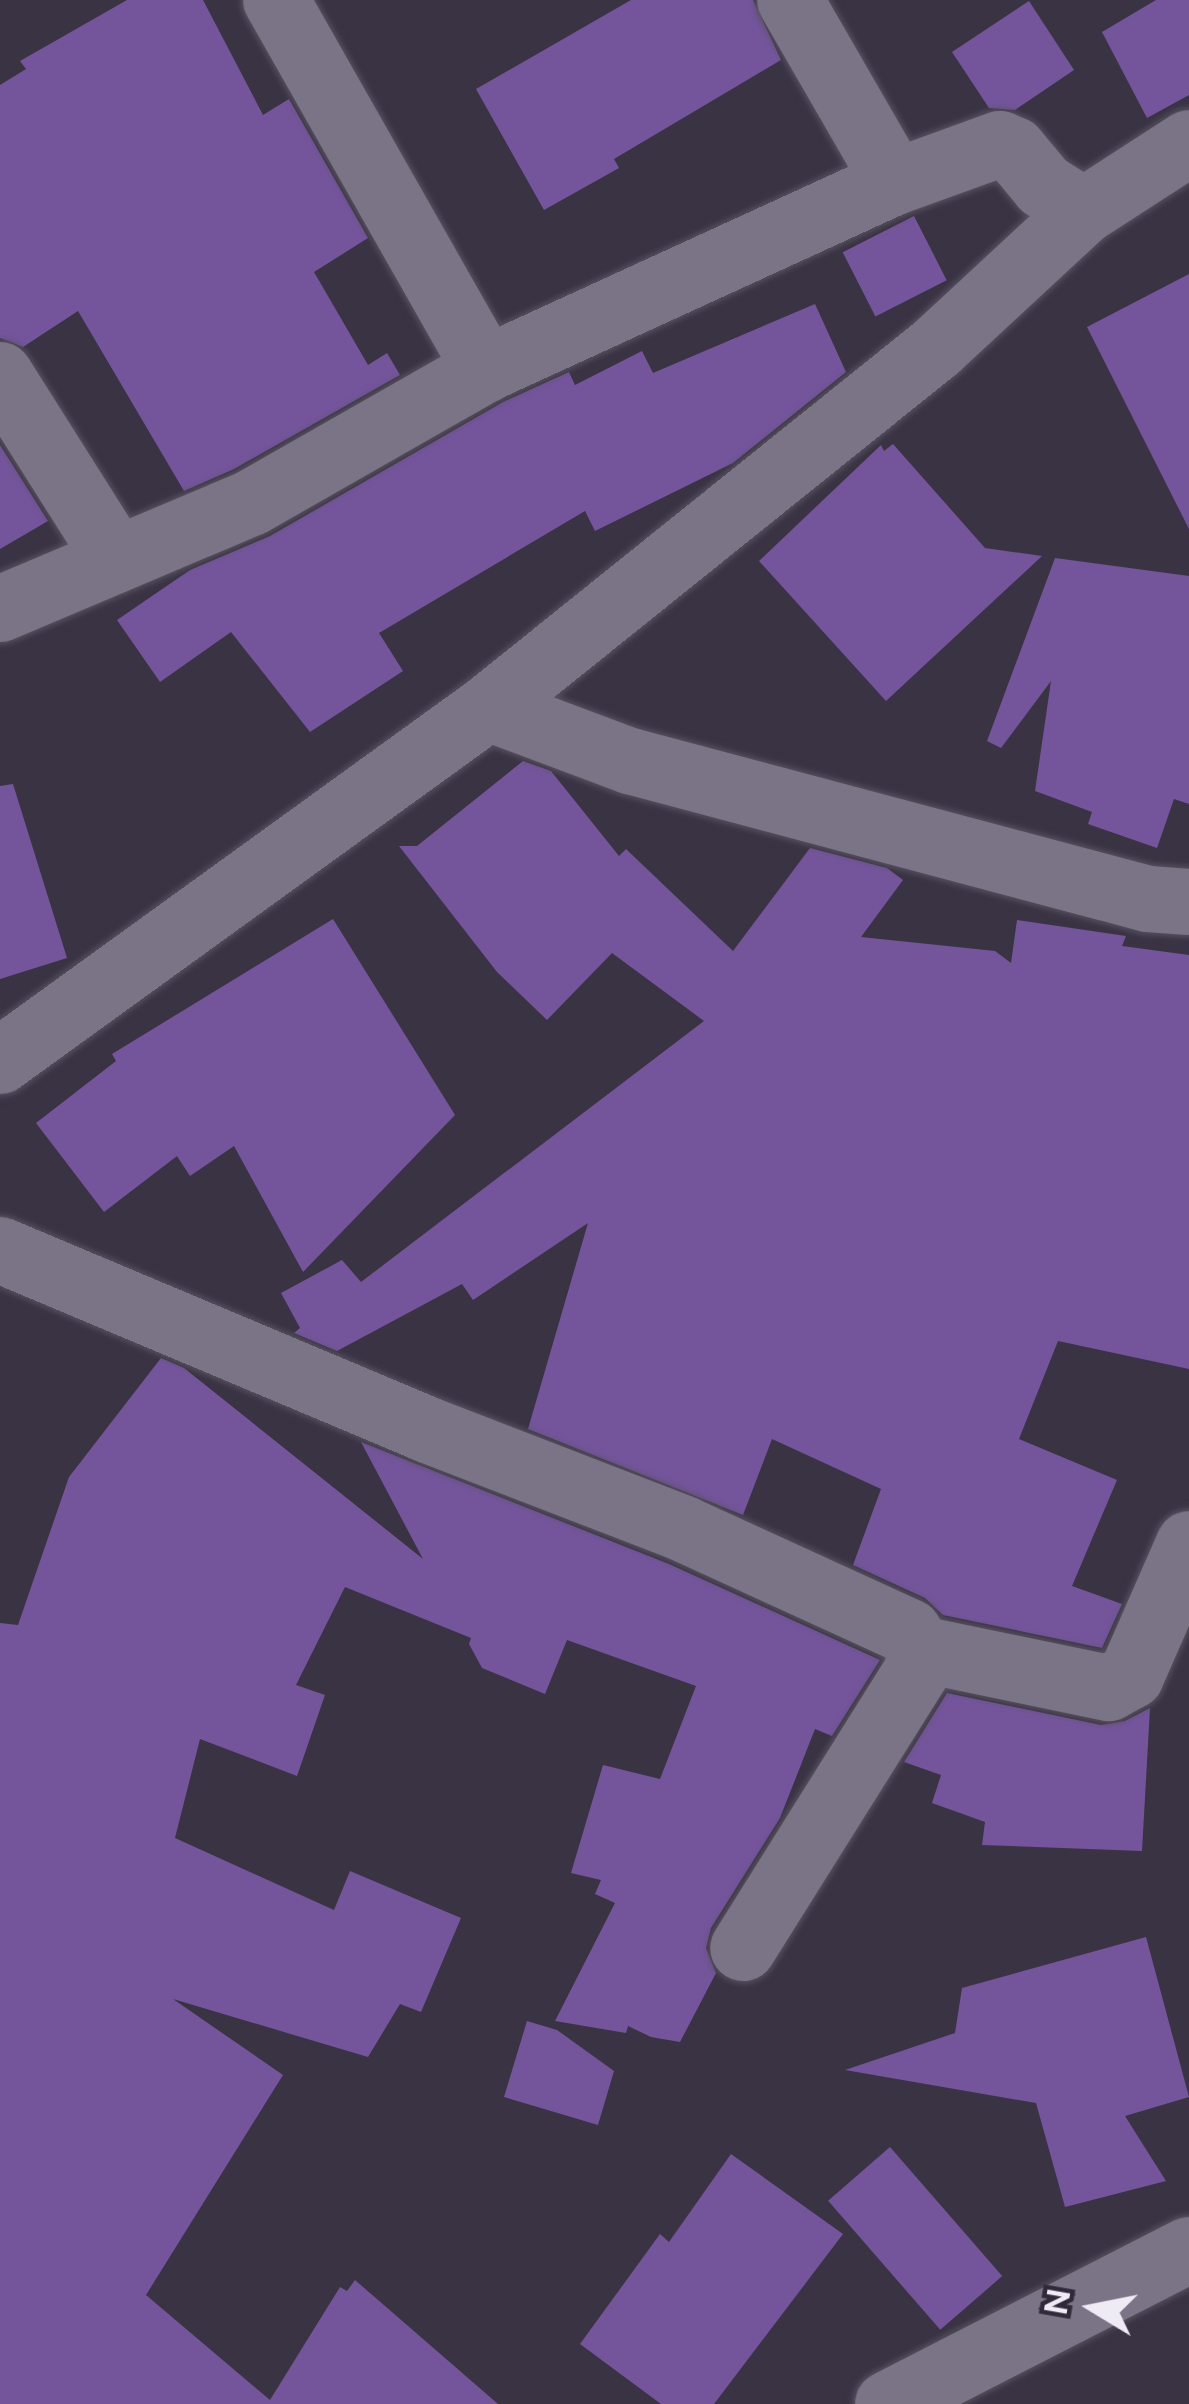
<!DOCTYPE html>
<html>
<head>
<meta charset="utf-8">
<style>
  body { margin:0 }
  #map { position:relative; width:1189px; height:2404px; overflow:hidden; background:#3a3344; font-family:Figtree,sans-serif }
  div>[style] { position:absolute }
  .building>* { inset:0; background:#74559c; transform-origin:0 0 }
  .roads { filter:drop-shadow(0 0 3px #57515f) drop-shadow(0 0 3px #57515f) }
  .minor>* { height:66px; margin:-33px; padding:0 33px; transform-origin:33px; border-radius:33px; background:#7b7386 }
  span { translate:-50% -50%; white-space:nowrap; text-align:center; line-height:1.15; -webkit-text-stroke:9px #30293a; paint-order:stroke }
  .north { position:absolute; left:1033px; top:2248px; width:120px; height:120px; -webkit-text-stroke:9px #30293a; paint-order:stroke; rotate:280deg; font-size:33px; font-weight:700; line-height:48px; text-align:center; color:#efebf5 }
  .north::after { content:''; display:block; margin:auto; width:42px; height:54px; background:#efebf5; clip-path:polygon(50% 0,100% 100%,50% 72%,0 100%) }
</style>
</head>
<body>
<div id="map">
  <div class="building">
    <i style="clip-path:polygon(127px 0,203px 0,263px 115px,289px 99px,368px 238px,314px 272px,368px 365px,387px 353px,400px 375px,234px 469px,184px 491px,78px 311px,23px 347px,0 338px,0 85px,26px 69px,20px 61px)"></i>
    <i style="clip-path:polygon(631px 0,753px 0,781px 60px,614px 159px,619px 168px,544px 210px,476px 89px)"></i>
    <i style="clip-path:polygon(1156px 0,1189px 0,1189px 95px,1147px 118px,1102px 32px)"></i>
    <i style="clip-path:polygon(1029px 1px,1074px 70px,1015px 110px,989px 108px,952px 52px)"></i>
    <i style="left:914px;top:216px;width:72px;height:80px;rotate:63deg"></i>
    <i style="clip-path:polygon(1189px 274px,1189px 529px,1087px 327px)"></i>
    <i style="clip-path:polygon(815px 304px,846px 372px,733px 463px,595px 531px,585px 511px,379px 633px,403px 671px,310px 732px,231px 632px,160px 682px,117px 620px,190px 570px,270px 536px,503px 402px,569px 372px,575px 385px,642px 351px,653px 373px)"></i>
    <i style="clip-path:polygon(893px 444px,985px 548px,1042px 556px,886px 701px,759px 561px,881px 445px,884px 451px)"></i>
    <i style="clip-path:polygon(0 445px,48px 521px,0 549px)"></i>
    <i style="clip-path:polygon(1055px 558px,1189px 576px,1189px 804px,1174px 799px,1157px 848px,1088px 824px,1092px 812px,1035px 791px,1051px 681px,1001px 748px,987px 741px)"></i>
    <i style="clip-path:polygon(523px 761px,551px 771px,619px 856px,626px 849px,733px 951px,810px 848px,887px 868px,903px 880px,861px 937px,995px 951px,1011px 963px,1017px 920px,1126px 936px,1122px 946px,1189px 955px,1189px 1369px,1058px 1341px,1019px 1439px,1117px 1480px,1072px 1586px,1122px 1604px,1102px 1648px,943px 1615px,925px 1598px,853px 1565px,881px 1489px,772px 1439px,743px 1515px,528px 1429px,588px 1223px,473px 1300px,462px 1284px,337px 1351px,294px 1333px,300px 1328px,281px 1293px,342px 1260px,361px 1282px,704px 1021px,612px 953px,547px 1020px,497px 972px,399px 846px,417px 846px)"></i>
    <i style="clip-path:polygon(13px 784px,67px 958px,0 979px,0 786px)"></i>
    <i style="clip-path:polygon(333px 919px,455px 1115px,303px 1272px,234px 1146px,190px 1176px,177px 1156px,104px 1212px,36px 1123px,116px 1061px,112px 1054px)"></i>
    <i style="clip-path:polygon(161px 1358px,184px 1368px,423px 1559px,361px 1442px,669px 1564px,880px 1660px,832px 1736px,815px 1729px,780px 1818px,711px 1928px,706px 1948px,716px 1973px,680px 2042px,651px 2037px,628px 2026px,626px 2033px,555px 2021px,615px 1903px,595px 1894px,601px 1880px,571px 1873px,603px 1765px,660px 1779px,696px 1686px,567px 1640px,545px 1694px,482px 1668px,469px 1644px,471px 1638px,345px 1587px,296px 1685px,325px 1695px,297px 1776px,200px 1739px,175px 1838px,334px 1910px,350px 1871px,461px 1918px,421px 2012px,400px 2004px,368px 2057px,173px 1999px,283px 2075px,146px 2295px,270px 2400px,340px 2287px,347px 2291px,355px 2280px,498px 2404px,0 2404px,0 1623px,18px 1625px,69px 1477px)"></i>
    <i style="clip-path:polygon(947px 1693px,1101px 1725px,1125px 1721px,1150px 1708px,1142px 1851px,982px 1845px,985px 1822px,932px 1803px,941px 1775px,904px 1762px)"></i>
    <i style="clip-path:polygon(1146px 1937px,1189px 2097px,1125px 2116px,1166px 2181px,1065px 2207px,1036px 2103px,845px 2070px,955px 2033px,962px 1988px)"></i>
    <i style="clip-path:polygon(527px 2021px,557px 2030px,614px 2071px,598px 2125px,504px 2097px)"></i>
    <i style="left:890px;top:2147px;width:171px;height:82px;rotate:49deg"></i>
    <i style="clip-path:polygon(731px 2154px,843px 2234px,714px 2404px,661px 2404px,580px 2344px,660px 2234px,669px 2242px)"></i>
  </div>
  <div class="roads">
    <div class="minor">
      <i style="left:276px;top:0;width:425px;rotate:60.4deg"></i>
      <i style="left:790px;top:0;width:210px;rotate:60deg"></i>
      <i style="left:0;top:375px;width:215px;rotate:57.7deg"></i>
      <i style="left:0;top:609px;width:272px;rotate:-22.9deg"></i>
      <i style="left:251px;top:503px;width:271px;rotate:-29.7deg"></i>
      <i style="left:486px;top:369px;width:450px;rotate:-24.6deg"></i>
      <i style="left:895px;top:182px;width:112px;rotate:-19.9deg"></i>
      <i style="left:1000px;top:144px;width:15px;rotate:23deg"></i>
      <i style="left:1014px;top:150px;width:47px;rotate:50.2deg"></i>
      <i style="left:1044px;top:186px;width:47px;rotate:32deg"></i>
      <i style="left:488px;top:708px;width:152px;rotate:20.5deg"></i>
      <i style="left:630px;top:761px;width:536px;rotate:14.92deg"></i>
      <i style="left:1148px;top:899px;width:41px;rotate:4.2deg"></i>
      <i style="left:0;top:1061px;width:602px;rotate:-35.88deg"></i>
      <i style="left:488px;top:708px;width:575px;rotate:-38.78deg"></i>
      <i style="left:936px;top:348px;width:202px;rotate:-42.8deg"></i>
      <i style="left:1084px;top:211px;width:125px;rotate:-32.9deg"></i>
      <i style="left:0;top:1250px;width:464px;rotate:22.8deg"></i>
      <i style="left:428px;top:1430px;width:274px;rotate:21.1deg"></i>
      <i style="left:684px;top:1529px;width:247px;rotate:24.6deg"></i>
      <i style="left:909px;top:1632px;width:20px;rotate:57deg"></i>
      <i style="left:920px;top:1649px;width:22px;rotate:98deg"></i>
      <i style="left:917px;top:1671px;width:327px;rotate:122.1deg"></i>
      <i style="left:920px;top:1649px;width:193px;rotate:11.7deg"></i>
      <i style="left:1109px;top:1688px;width:25px;rotate:-29deg"></i>
      <i style="left:1131px;top:1676px;width:144px;rotate:-66.3deg"></i>
      <i style="left:888px;top:2404px;width:338px;rotate:-27.1deg"></i>
    </div>
  </div>
  <div class="north">N</div>
</div>
</body>
</html>
